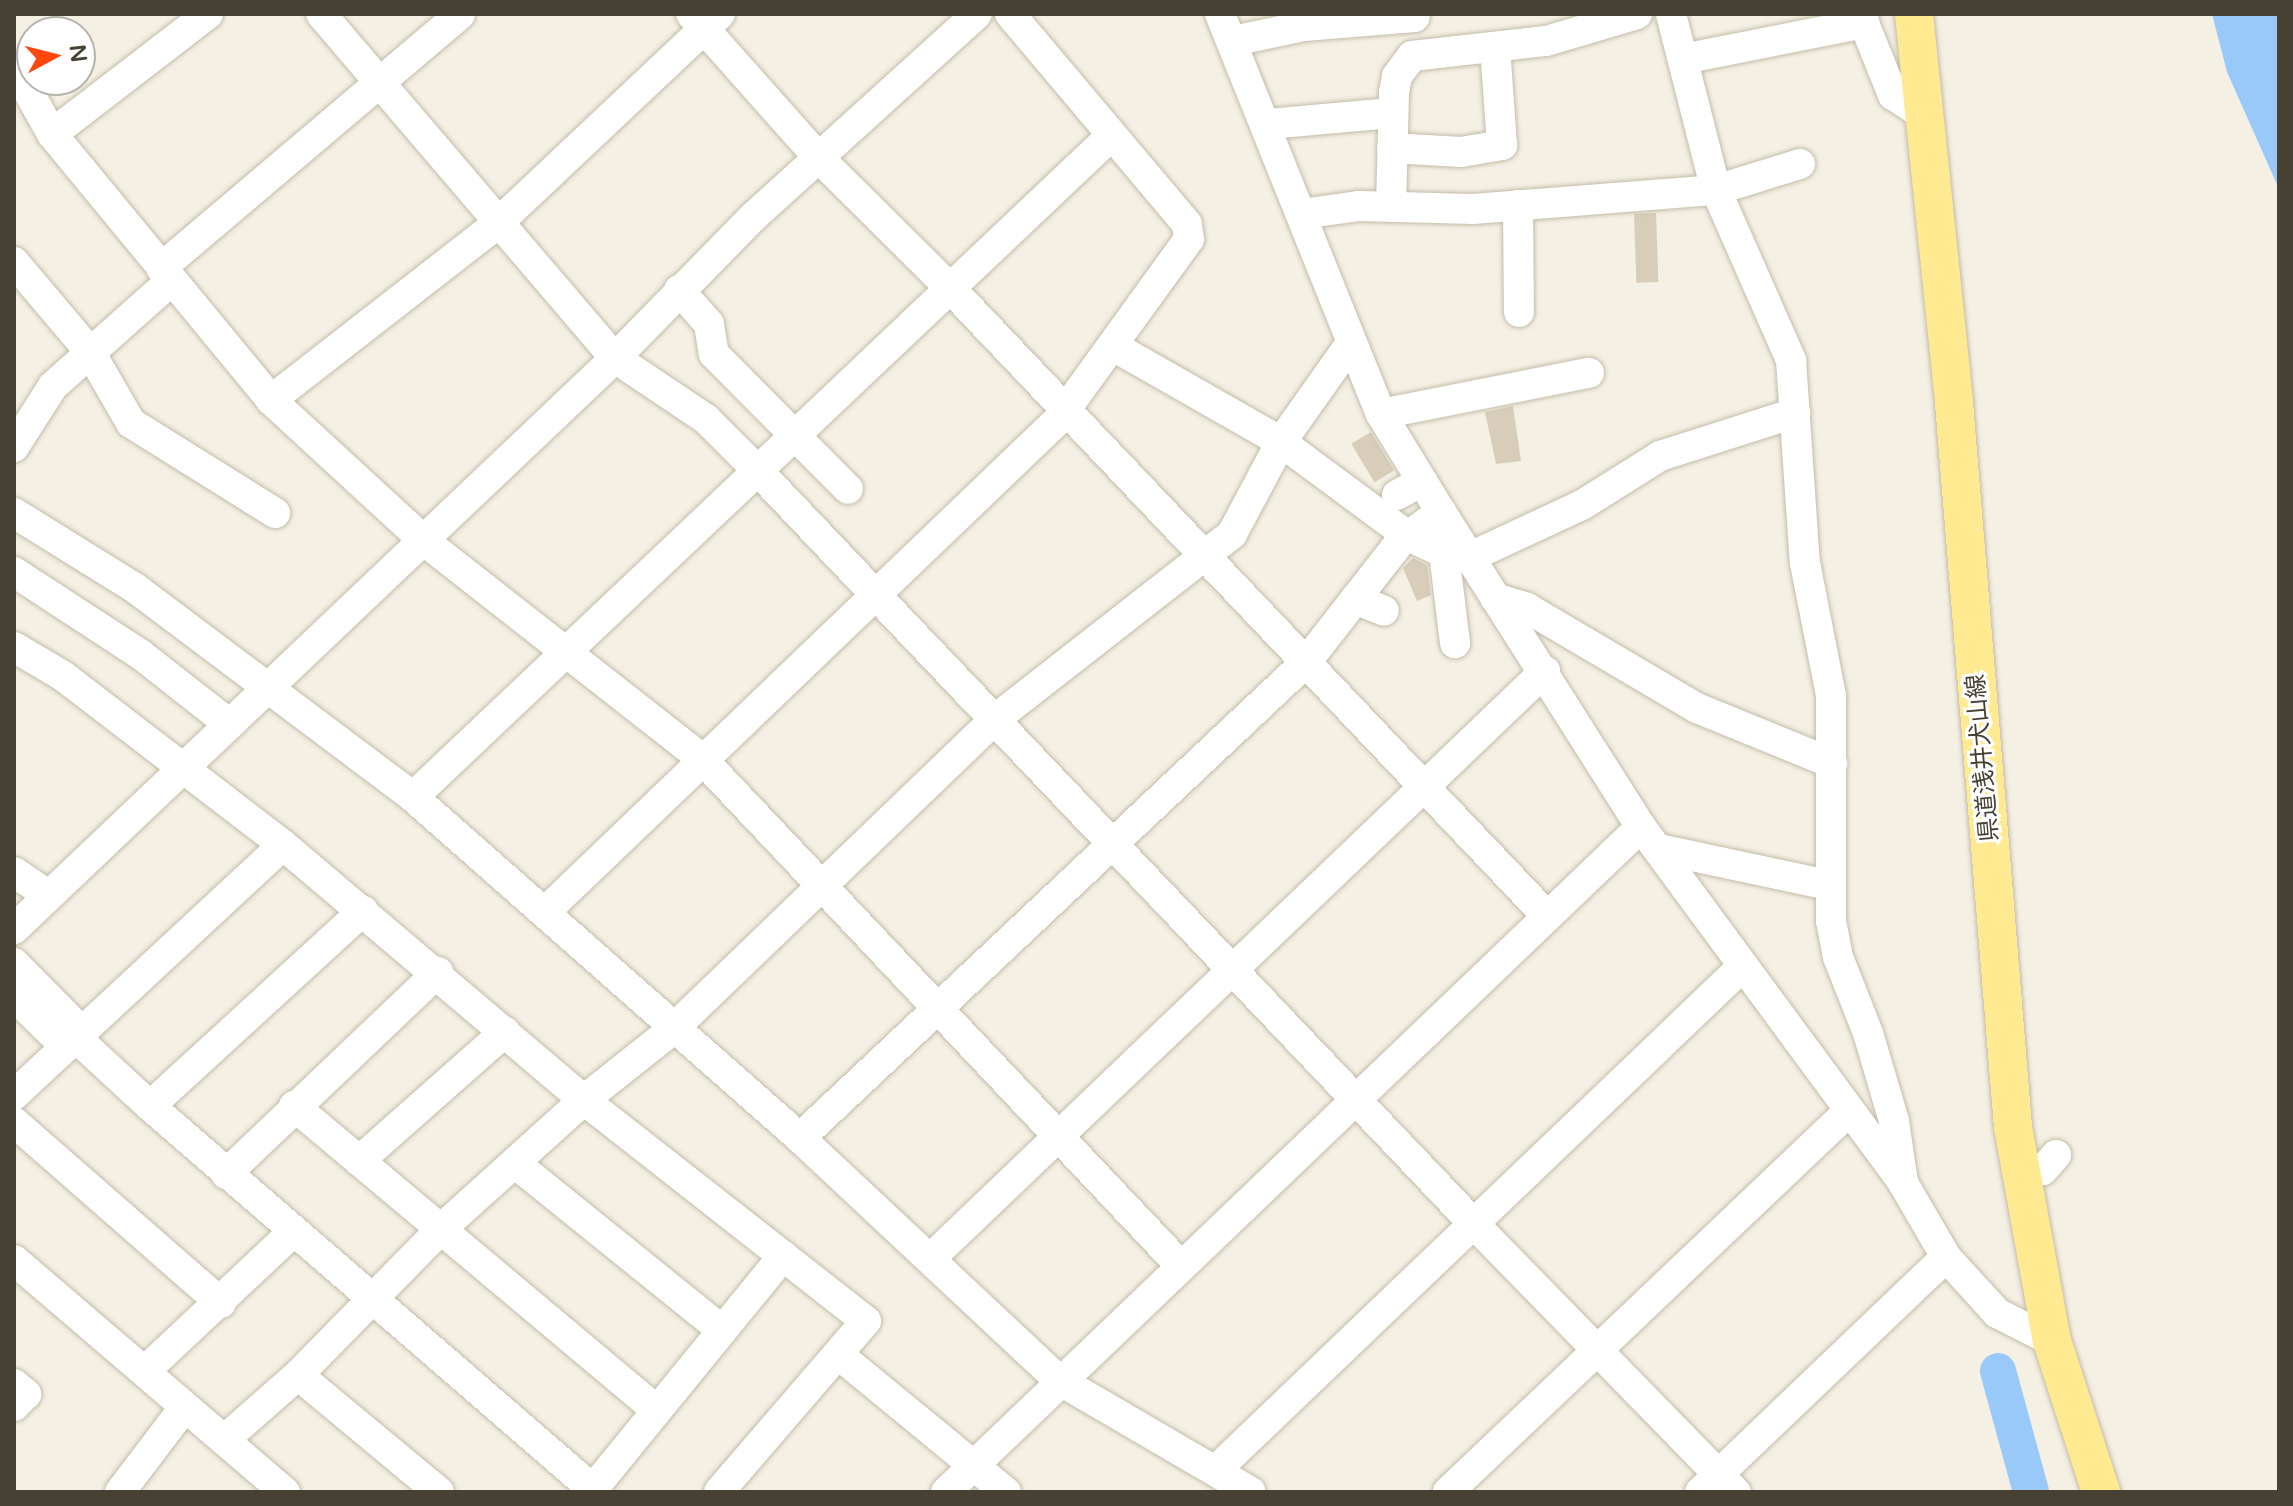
<!DOCTYPE html>
<html>
<head>
<meta charset="utf-8">
<style>
  body { margin:0 }
  #map { position:relative; width:2293px; height:1506px; overflow:hidden; background:#f4f0e4; font-family:"Varela Round","Noto Sans JP",sans-serif }
  div>[style] { position:absolute }
  .water>* { inset:0; background:#98c9f8 }
  .river>* { height:36px; margin:-18px; padding:0 18px; transform-origin:18px; border-radius:18px; background:#98c9f8 }
  .building>* { inset:0; background:#d7cdb8; transform-origin:0 0 }
  .roads { filter:drop-shadow(0 0 2px #c3bca8) drop-shadow(0 0 2px #c3bca8) }
  .minor>* { height:30px; margin:-15px; padding:0 15px; transform-origin:15px; border-radius:15px; background:#fff }
  .major>* { height:38px; margin:-19px; padding:0 19px; transform-origin:19px; border-radius:19px; background:#ffe991 }
  span { translate:-50% -50%; white-space:nowrap; text-align:center; line-height:1.15; -webkit-text-stroke:6px #fff; paint-order:stroke }
  .street-label { font-size:24px; color:#474133 }
  .frame { position:absolute; inset:0; border:16px solid #474133; pointer-events:none }
  .north { position:absolute; left:16px; top:16px; width:80px; height:80px; box-sizing:border-box; background:#fff; border:2px solid #b5b3ad; border-radius:50%; rotate:83deg; font-size:22px; font-weight:700; line-height:32px; text-align:center; color:#474133 }
  .north::after { content:''; display:block; margin:auto; width:28px; height:36px; background:#ff480f; clip-path:polygon(50% 0,100% 100%,50% 72%,0 100%) }
</style>
</head>
<body>
<div id="map">
  <div class="water">
    <i style="clip-path:polygon(2212px 14px,2279px 14px,2279px 189px,2227px 72px)"></i>
  </div>
  <div class="river">
    <i style="left:1998px;top:1371px;width:125px;rotate:74.7deg"></i>
  </div>
  <div class="building">
    <i style="left:1656px;top:213px;width:69px;height:22px;rotate:88deg"></i>
    <i style="clip-path:polygon(1513px 406px,1521px 461px,1496px 464px,1485px 412px)"></i>
    <i style="left:1371px;top:432px;width:45px;height:23px;rotate:59deg"></i>
    <i style="clip-path:polygon(1413px 558px,1427px 565px,1431px 595px,1417px 601px,1403px 568px)"></i>
  </div>
  <div class="roads">
    <div class="minor">
      <i style="left:321px;top:14px;width:453px;rotate:49.5deg"></i>
      <i style="left:615px;top:358px;width:110px;rotate:33.8deg"></i>
      <i style="left:706px;top:419px;width:72px;rotate:45deg"></i>
      <i style="left:757px;top:470px;width:1043px;rotate:46.44deg"></i>
      <i style="left:1476px;top:1226px;width:372px;rotate:45.7deg"></i>
      <i style="left:691px;top:14px;width:191px;rotate:48.4deg"></i>
      <i style="left:818px;top:157px;width:186px;rotate:44.8deg"></i>
      <i style="left:950px;top:288px;width:866px;rotate:46.45deg"></i>
      <i style="left:1220px;top:14px;width:431px;rotate:68.1deg"></i>
      <i style="left:1381px;top:414px;width:115px;rotate:58.5deg"></i>
      <i style="left:1441px;top:512px;width:373px;rotate:57.6deg"></i>
      <i style="left:1641px;top:827px;width:442px;rotate:53.6deg"></i>
      <i style="left:1903px;top:1183px;width:86px;rotate:59.8deg"></i>
      <i style="left:1946px;top:1257px;width:76px;rotate:47.7deg"></i>
      <i style="left:1997px;top:1313px;width:62px;rotate:27deg"></i>
      <i style="left:1671px;top:14px;width:182px;rotate:75.7deg"></i>
      <i style="left:1716px;top:190px;width:186px;rotate:66.2deg"></i>
      <i style="left:1791px;top:360px;width:203px;rotate:86.1deg"></i>
      <i style="left:1805px;top:563px;width:136px;rotate:78.9deg"></i>
      <i style="left:1831px;top:696px;width:225px;rotate:90deg"></i>
      <i style="left:1831px;top:921px;width:37px;rotate:79deg"></i>
      <i style="left:1838px;top:957px;width:82px;rotate:68.5deg"></i>
      <i style="left:1868px;top:1033px;width:92px;rotate:73.5deg"></i>
      <i style="left:1894px;top:1121px;width:63px;rotate:81.7deg"></i>
      <i style="left:1864px;top:23px;width:78px;rotate:68.1deg"></i>
      <i style="left:1893px;top:95px;width:38px;rotate:33deg"></i>
      <i style="left:1233px;top:41px;width:73px;rotate:-11.9deg"></i>
      <i style="left:1304px;top:26px;width:111px;rotate:-4.6deg"></i>
      <i style="left:1683px;top:59px;width:185px;rotate:-11.2deg"></i>
      <i style="left:1864px;top:23px;width:9px;rotate:-96deg"></i>
      <i style="left:14px;top:66px;width:78px;rotate:60.8deg"></i>
      <i style="left:52px;top:134px;width:345px;rotate:50.5deg"></i>
      <i style="left:271px;top:400px;width:207px;rotate:42.6deg"></i>
      <i style="left:423px;top:540px;width:355px;rotate:38.1deg"></i>
      <i style="left:702px;top:759px;width:696px;rotate:46.63deg"></i>
      <i style="left:1268px;top:124px;width:124px;rotate:-5.1deg"></i>
      <i style="left:52px;top:134px;width:197px;rotate:-37.6deg"></i>
      <i style="left:1392px;top:148px;width:69px;rotate:3.3deg"></i>
      <i style="left:1461px;top:152px;width:42px;rotate:-9.7deg"></i>
      <i style="left:1502px;top:145px;width:98px;rotate:-94.1deg"></i>
      <i style="left:1518px;top:205px;width:107px;rotate:89.5deg"></i>
      <i style="left:1391px;top:207px;width:114px;rotate:-88.5deg"></i>
      <i style="left:1394px;top:93px;width:17px;rotate:-80deg"></i>
      <i style="left:1397px;top:76px;width:25px;rotate:-53deg"></i>
      <i style="left:1412px;top:56px;width:135px;rotate:-6.4deg"></i>
      <i style="left:1546px;top:41px;width:95px;rotate:-16.5deg"></i>
      <i style="left:1302px;top:214px;width:58px;rotate:-8deg"></i>
      <i style="left:1359px;top:206px;width:114px;rotate:1.5deg"></i>
      <i style="left:1473px;top:209px;width:244px;rotate:-4.5deg"></i>
      <i style="left:1716px;top:190px;width:88px;rotate:-17.2deg"></i>
      <i style="left:14px;top:262px;width:118px;rotate:49.8deg"></i>
      <i style="left:90px;top:352px;width:82px;rotate:60deg"></i>
      <i style="left:131px;top:423px;width:170px;rotate:32deg"></i>
      <i style="left:161px;top:268px;width:392px;rotate:-40.3deg"></i>
      <i style="left:679px;top:290px;width:45px;rotate:48.6deg"></i>
      <i style="left:709px;top:324px;width:30px;rotate:81deg"></i>
      <i style="left:714px;top:354px;width:190px;rotate:45.2deg"></i>
      <i style="left:1113px;top:346px;width:193px;rotate:29.7deg"></i>
      <i style="left:1281px;top:442px;width:158px;rotate:36.5deg"></i>
      <i style="left:1408px;top:536px;width:40px;rotate:25deg"></i>
      <i style="left:1444px;top:553px;width:26px;rotate:9deg"></i>
      <i style="left:1470px;top:557px;width:123px;rotate:-24.9deg"></i>
      <i style="left:1582px;top:505px;width:92px;rotate:-32.1deg"></i>
      <i style="left:1660px;top:456px;width:142px;rotate:-17.7deg"></i>
      <i style="left:271px;top:400px;width:288px;rotate:-37.9deg"></i>
      <i style="left:498px;top:223px;width:305px;rotate:-43.3deg"></i>
      <i style="left:1381px;top:414px;width:212px;rotate:-11.2deg"></i>
      <i style="left:14px;top:447px;width:72px;rotate:-57.4deg"></i>
      <i style="left:53px;top:386px;width:159px;rotate:-41.7deg"></i>
      <i style="left:1397px;top:495px;width:29px;rotate:-29deg"></i>
      <i style="left:14px;top:513px;width:142px;rotate:31.8deg"></i>
      <i style="left:135px;top:588px;width:348px;rotate:36.9deg"></i>
      <i style="left:413px;top:797px;width:516px;rotate:41.38deg"></i>
      <i style="left:800px;top:1138px;width:354px;rotate:43.1deg"></i>
      <i style="left:1059px;top:1380px;width:222px;rotate:30.3deg"></i>
      <i style="left:1444px;top:553px;width:91px;rotate:83deg"></i>
      <i style="left:14px;top:572px;width:150px;rotate:33.1deg"></i>
      <i style="left:140px;top:654px;width:112px;rotate:38.1deg"></i>
      <i style="left:1495px;top:598px;width:34px;rotate:17deg"></i>
      <i style="left:1527px;top:608px;width:197px;rotate:30.5deg"></i>
      <i style="left:1697px;top:708px;width:146px;rotate:22.2deg"></i>
      <i style="left:1355px;top:599px;width:31px;rotate:22deg"></i>
      <i style="left:14px;top:647px;width:57px;rotate:30.6deg"></i>
      <i style="left:63px;top:676px;width:277px;rotate:37.5deg"></i>
      <i style="left:283px;top:845px;width:394px;rotate:40.3deg"></i>
      <i style="left:584px;top:1100px;width:358px;rotate:38.1deg"></i>
      <i style="left:866px;top:1321px;width:225px;rotate:130.7deg"></i>
      <i style="left:413px;top:797px;width:961px;rotate:-43.44deg"></i>
      <i style="left:1659px;top:849px;width:173px;rotate:12deg"></i>
      <i style="left:14px;top:872px;width:42px;rotate:34.4deg"></i>
      <i style="left:545px;top:912px;width:711px;rotate:-43.8deg"></i>
      <i style="left:1058px;top:420px;width:223px;rotate:-54.1deg"></i>
      <i style="left:1189px;top:239px;width:15px;rotate:-98deg"></i>
      <i style="left:1187px;top:224px;width:275px;rotate:-130.1deg"></i>
      <i style="left:14px;top:929px;width:829px;rotate:-43.53deg"></i>
      <i style="left:615px;top:358px;width:197px;rotate:-45.6deg"></i>
      <i style="left:753px;top:217px;width:302px;rotate:-42.2deg"></i>
      <i style="left:14px;top:963px;width:95px;rotate:45.4deg"></i>
      <i style="left:81px;top:1031px;width:16px;rotate:75deg"></i>
      <i style="left:85px;top:1046px;width:88px;rotate:42.7deg"></i>
      <i style="left:150px;top:1106px;width:590px;rotate:40.88deg"></i>
      <i style="left:14px;top:996px;width:70px;rotate:44.4deg"></i>
      <i style="left:14px;top:1095px;width:367px;rotate:-42.9deg"></i>
      <i style="left:150px;top:1106px;width:289px;rotate:-42.5deg"></i>
      <i style="left:294px;top:1106px;width:471px;rotate:40deg"></i>
      <i style="left:14px;top:1122px;width:275px;rotate:41.2deg"></i>
      <i style="left:800px;top:1138px;width:696px;rotate:-43.25deg"></i>
      <i style="left:1307px;top:661px;width:151px;rotate:-52deg"></i>
      <i style="left:1400px;top:542px;width:51px;rotate:-36.2deg"></i>
      <i style="left:359px;top:1161px;width:195px;rotate:-41.5deg"></i>
      <i style="left:516px;top:1164px;width:265px;rotate:38.9deg"></i>
      <i style="left:2021px;top:1173px;width:22px;rotate:-8deg"></i>
      <i style="left:2043px;top:1170px;width:20px;rotate:-49deg"></i>
      <i style="left:226px;top:1174px;width:293px;rotate:-43.6deg"></i>
      <i style="left:930px;top:1259px;width:851px;rotate:-43.71deg"></i>
      <i style="left:14px;top:1260px;width:357px;rotate:40.6deg"></i>
      <i style="left:839px;top:1355px;width:216px;rotate:39.4deg"></i>
      <i style="left:145px;top:1371px;width:203px;rotate:-43.2deg"></i>
      <i style="left:298px;top:1375px;width:183px;rotate:39.7deg"></i>
      <i style="left:14px;top:1384px;width:16px;rotate:40deg"></i>
      <i style="left:26px;top:1394px;width:17px;rotate:135deg"></i>
      <i style="left:224px;top:1440px;width:98px;rotate:-41.3deg"></i>
      <i style="left:298px;top:1375px;width:204px;rotate:-45.6deg"></i>
      <i style="left:441px;top:1229px;width:193px;rotate:-42.1deg"></i>
      <i style="left:584px;top:1100px;width:112px;rotate:-38.5deg"></i>
      <i style="left:672px;top:1030px;width:447px;rotate:-43.9deg"></i>
      <i style="left:994px;top:720px;width:302px;rotate:-38deg"></i>
      <i style="left:1232px;top:534px;width:104px;rotate:-62deg"></i>
      <i style="left:1281px;top:442px;width:121px;rotate:-54.7deg"></i>
      <i style="left:1216px;top:1470px;width:729px;rotate:-43.72deg"></i>
      <i style="left:593px;top:1489px;width:301px;rotate:-50.8deg"></i>
      <i style="left:120px;top:1492px;width:104px;rotate:-52.8deg"></i>
      <i style="left:946px;top:1492px;width:962px;rotate:-43.74deg"></i>
      <i style="left:1448px;top:1492px;width:550px;rotate:-43.53deg"></i>
      <i style="left:1700px;top:1492px;width:340px;rotate:-43.7deg"></i>
    </div>
    <div class="major">
      <i style="left:1914px;top:14px;width:391px;rotate:84.1deg"></i>
      <i style="left:1954px;top:403px;width:726px;rotate:85.34deg"></i>
      <i style="left:2013px;top:1127px;width:218px;rotate:79.7deg"></i>
      <i style="left:2052px;top:1341px;width:159px;rotate:72deg"></i>
    </div>
  </div>
  <div class="street-label">
    <span style="left:1983px;top:758px;rotate:-95deg">県道浅井犬山線</span>
  </div>
  <div class="frame"></div>
  <div class="north">N</div>
</div>
</body>
</html>
